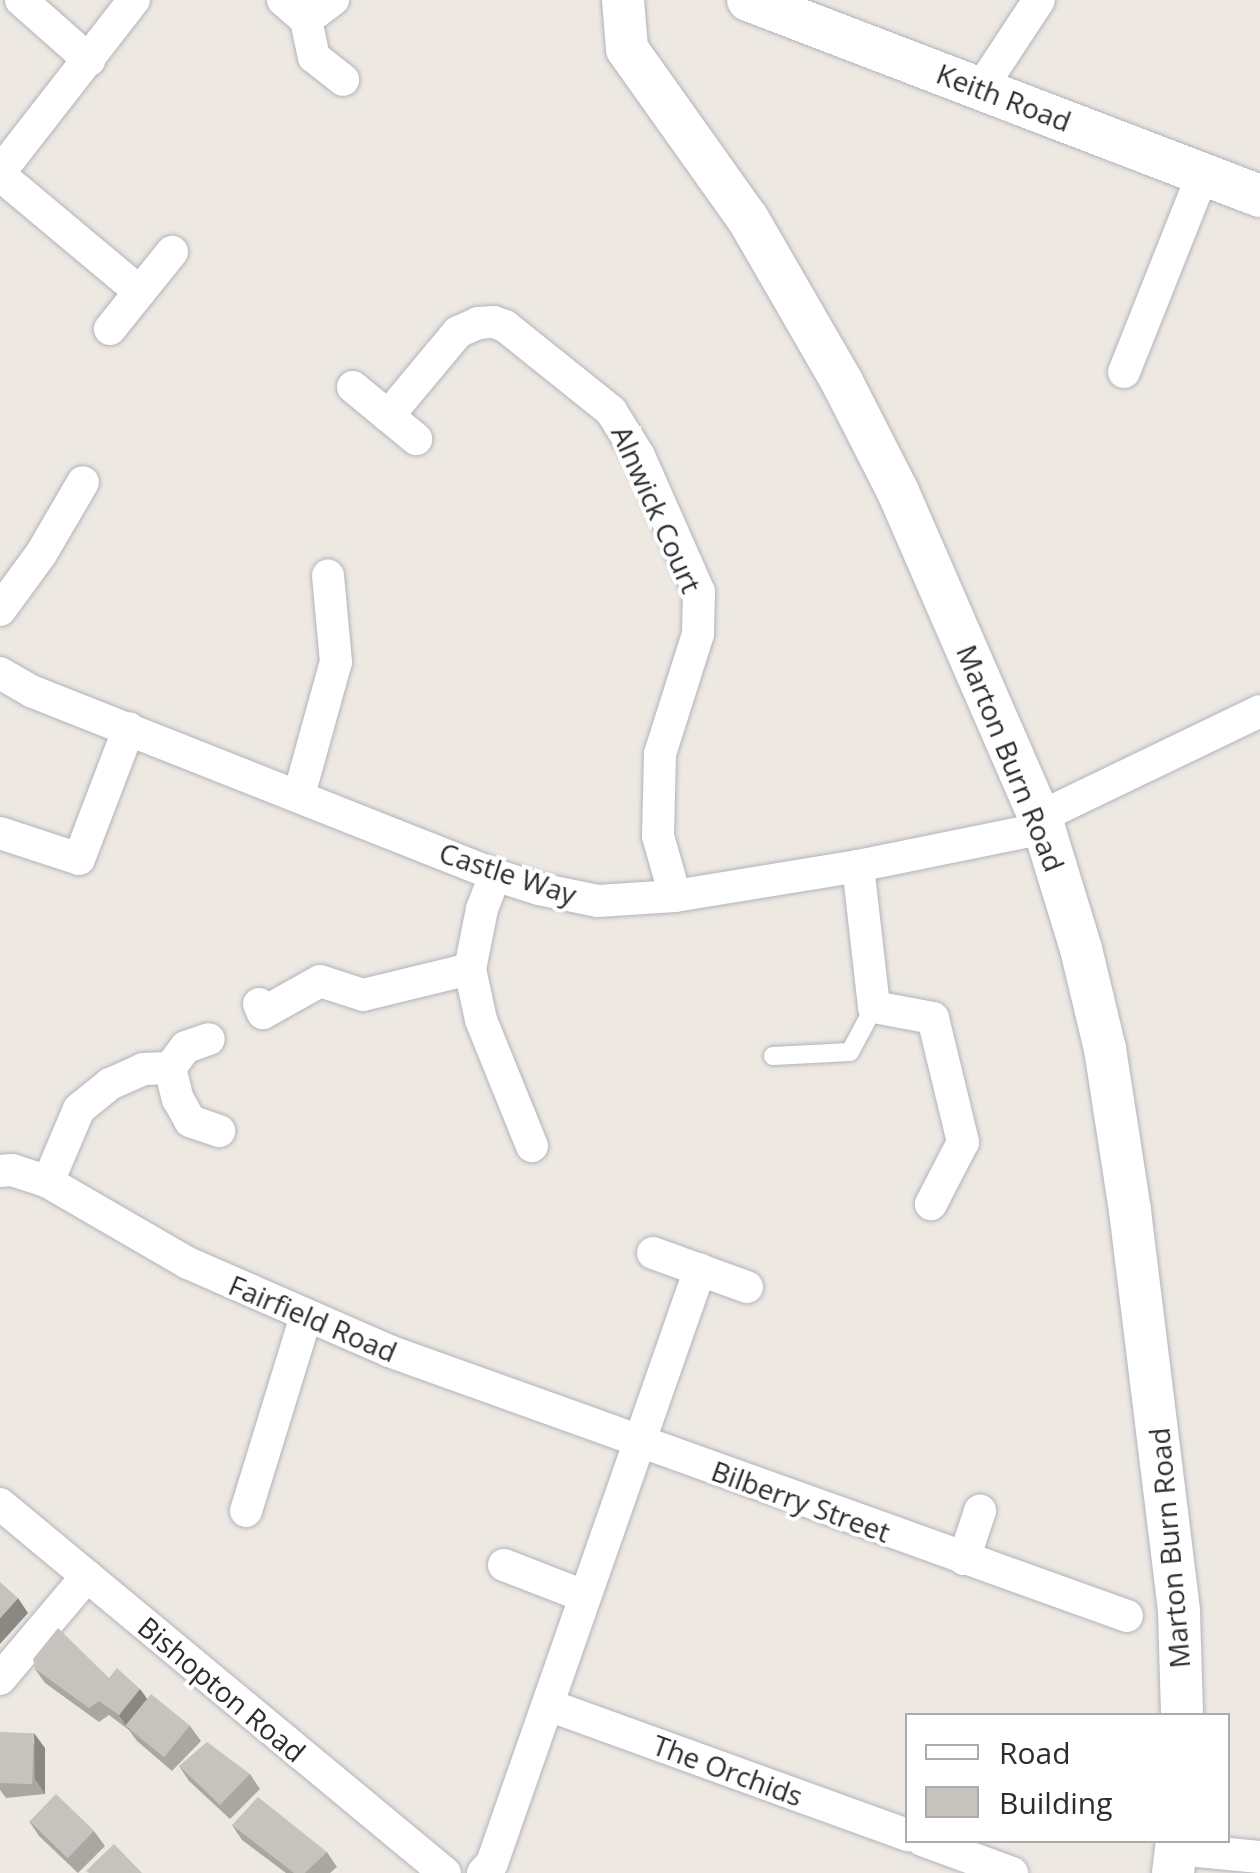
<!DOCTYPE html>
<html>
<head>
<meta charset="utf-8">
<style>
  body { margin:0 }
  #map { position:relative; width:1260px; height:1873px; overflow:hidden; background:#ede8e2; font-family:"Open Sans",sans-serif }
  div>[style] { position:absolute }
  .roads { filter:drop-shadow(0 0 2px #b2b3bc) drop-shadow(0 0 2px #b2b3bc) }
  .service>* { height:18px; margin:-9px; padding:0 9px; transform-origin:9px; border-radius:9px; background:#fff }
  .minor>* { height:32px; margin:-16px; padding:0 16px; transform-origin:16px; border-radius:16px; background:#fff }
  .tertiary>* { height:42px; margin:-21px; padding:0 21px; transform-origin:21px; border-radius:21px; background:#fff }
  .wall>* { inset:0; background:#aaa7a3 }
  .shaded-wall>* { inset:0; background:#8b8884 }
  .building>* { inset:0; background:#c6c2bd; transform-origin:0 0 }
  span { translate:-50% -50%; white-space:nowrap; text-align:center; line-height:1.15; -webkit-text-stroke:8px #fff; paint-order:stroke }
  .street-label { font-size:28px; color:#2d2d2d }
  .legend { position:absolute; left:905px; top:1713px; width:325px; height:130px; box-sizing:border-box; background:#fff; border:2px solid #ababab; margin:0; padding:12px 18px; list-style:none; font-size:30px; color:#2d2d2d }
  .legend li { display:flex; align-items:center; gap:20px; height:50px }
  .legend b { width:50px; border:2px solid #ababab }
</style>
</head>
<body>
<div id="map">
  <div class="roads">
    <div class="service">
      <i style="left:773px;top:1056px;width:77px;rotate:-3deg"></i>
      <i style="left:850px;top:1052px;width:51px;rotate:-61.9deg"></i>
    </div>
    <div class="minor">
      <i style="left:21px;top:0;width:91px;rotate:41.4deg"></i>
      <i style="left:283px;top:0;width:30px;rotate:41deg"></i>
      <i style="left:306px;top:20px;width:38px;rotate:78deg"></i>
      <i style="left:314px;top:57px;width:37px;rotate:38deg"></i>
      <i style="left:306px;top:20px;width:34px;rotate:-37deg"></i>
      <i style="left:981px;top:88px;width:105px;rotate:-56.6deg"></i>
      <i style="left:0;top:172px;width:218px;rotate:-52.1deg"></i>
      <i style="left:0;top:175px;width:182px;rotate:39.9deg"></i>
      <i style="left:110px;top:329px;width:99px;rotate:-51.2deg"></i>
      <i style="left:1124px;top:372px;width:214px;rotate:-68.3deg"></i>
      <i style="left:353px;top:387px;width:82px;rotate:39.5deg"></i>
      <i style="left:388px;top:416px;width:109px;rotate:-50.2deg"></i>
      <i style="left:458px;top:332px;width:22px;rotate:-24deg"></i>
      <i style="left:478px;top:323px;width:16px;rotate:-4deg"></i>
      <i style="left:494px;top:322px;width:12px;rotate:20deg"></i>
      <i style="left:505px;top:326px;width:136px;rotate:38.7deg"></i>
      <i style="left:611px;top:411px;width:53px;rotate:58.1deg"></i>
      <i style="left:639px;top:456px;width:149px;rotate:66.2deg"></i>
      <i style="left:699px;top:592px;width:42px;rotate:91.4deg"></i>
      <i style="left:698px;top:634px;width:126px;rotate:107.6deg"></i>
      <i style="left:660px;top:754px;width:82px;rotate:91.4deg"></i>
      <i style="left:658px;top:836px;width:62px;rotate:74.2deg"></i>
      <i style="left:0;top:610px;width:69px;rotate:-53.8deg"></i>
      <i style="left:41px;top:554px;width:83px;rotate:-59.7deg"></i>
      <i style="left:0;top:673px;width:36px;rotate:30deg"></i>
      <i style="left:31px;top:691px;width:499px;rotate:21.6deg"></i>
      <i style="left:495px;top:875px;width:46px;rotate:17.7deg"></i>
      <i style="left:539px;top:889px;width:60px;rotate:11.5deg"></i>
      <i style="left:598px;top:901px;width:77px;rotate:-3.7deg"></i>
      <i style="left:675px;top:896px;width:185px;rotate:-9.3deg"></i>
      <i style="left:858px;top:866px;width:190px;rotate:-11.5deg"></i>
      <i style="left:299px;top:795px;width:138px;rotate:-74.5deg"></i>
      <i style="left:336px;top:662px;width:87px;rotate:-95.3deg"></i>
      <i style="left:1040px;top:817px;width:244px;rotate:-25.7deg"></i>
      <i style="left:0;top:833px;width:83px;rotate:18.2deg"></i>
      <i style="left:79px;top:859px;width:140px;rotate:-69.1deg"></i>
      <i style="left:858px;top:866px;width:142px;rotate:83.5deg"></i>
      <i style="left:874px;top:1007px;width:60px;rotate:10.6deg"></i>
      <i style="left:933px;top:1018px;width:128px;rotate:76.4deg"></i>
      <i style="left:963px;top:1142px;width:70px;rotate:117.3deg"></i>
      <i style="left:470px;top:969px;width:52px;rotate:77.8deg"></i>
      <i style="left:481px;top:1020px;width:136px;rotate:68deg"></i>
      <i style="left:259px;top:1004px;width:10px;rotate:66deg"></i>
      <i style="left:263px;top:1013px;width:65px;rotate:-29.3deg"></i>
      <i style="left:320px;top:981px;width:45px;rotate:18deg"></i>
      <i style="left:363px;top:995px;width:110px;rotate:-13.7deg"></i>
      <i style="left:470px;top:969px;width:61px;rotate:-78.7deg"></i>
      <i style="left:482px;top:909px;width:36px;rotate:-69deg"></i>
      <i style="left:170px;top:1068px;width:32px;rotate:76deg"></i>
      <i style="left:178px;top:1099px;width:25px;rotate:61deg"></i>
      <i style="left:190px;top:1121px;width:31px;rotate:19deg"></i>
      <i style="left:0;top:1171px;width:12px;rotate:-5deg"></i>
      <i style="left:12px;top:1170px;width:38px;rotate:18deg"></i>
      <i style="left:48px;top:1182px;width:162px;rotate:30.1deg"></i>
      <i style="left:188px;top:1263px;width:219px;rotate:23.6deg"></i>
      <i style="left:389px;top:1351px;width:784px;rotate:19.75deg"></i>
      <i style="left:48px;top:1182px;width:79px;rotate:-67deg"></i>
      <i style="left:79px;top:1109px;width:40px;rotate:-39deg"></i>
      <i style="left:110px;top:1084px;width:36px;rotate:-24deg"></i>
      <i style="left:143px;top:1069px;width:27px;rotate:-2deg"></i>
      <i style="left:170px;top:1068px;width:26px;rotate:-53deg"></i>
      <i style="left:186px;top:1047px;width:24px;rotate:-19deg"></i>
      <i style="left:653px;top:1253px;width:100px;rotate:19.9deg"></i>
      <i style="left:0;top:1504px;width:578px;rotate:39.67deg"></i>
      <i style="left:246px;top:1511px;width:204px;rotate:-72.9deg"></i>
      <i style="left:964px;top:1559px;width:51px;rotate:-71.6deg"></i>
      <i style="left:504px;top:1565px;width:86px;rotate:21.2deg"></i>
      <i style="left:0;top:1679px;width:135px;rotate:-49.8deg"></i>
      <i style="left:548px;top:1705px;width:383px;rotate:19.9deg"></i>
      <i style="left:922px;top:1840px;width:96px;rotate:20.1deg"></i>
      <i style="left:1177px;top:1849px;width:83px;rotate:5.5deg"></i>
      <i style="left:483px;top:1873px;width:13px;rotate:-48deg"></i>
      <i style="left:492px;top:1863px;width:629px;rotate:-70.7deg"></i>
    </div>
    <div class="tertiary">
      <i style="left:623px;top:0;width:49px;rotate:85.3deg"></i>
      <i style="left:627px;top:49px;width:209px;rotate:54.6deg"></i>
      <i style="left:748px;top:219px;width:188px;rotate:60deg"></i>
      <i style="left:842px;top:382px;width:123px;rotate:63deg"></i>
      <i style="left:898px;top:492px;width:366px;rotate:66.5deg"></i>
      <i style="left:1044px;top:828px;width:127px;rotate:73deg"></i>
      <i style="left:1081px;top:949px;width:103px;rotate:76.5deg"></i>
      <i style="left:1105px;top:1049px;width:164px;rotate:81.2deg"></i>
      <i style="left:1130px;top:1211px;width:404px;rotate:83deg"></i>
      <i style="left:1179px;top:1612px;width:104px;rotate:88.3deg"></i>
      <i style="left:748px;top:0;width:548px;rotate:20.95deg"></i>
      <i style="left:1173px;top:1873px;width:33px;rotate:-83deg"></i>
    </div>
  </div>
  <div class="wall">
    <i style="clip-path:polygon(35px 1669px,109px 1678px,140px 1689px,147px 1699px,190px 1726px,201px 1741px,172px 1771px,137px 1741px,129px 1730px,109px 1715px,99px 1722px,45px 1683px)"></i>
    <i style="clip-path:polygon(0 1732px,45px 1748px,45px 1794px,6px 1798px,0 1790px)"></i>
    <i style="clip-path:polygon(179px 1766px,250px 1774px,260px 1789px,230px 1819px,189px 1781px)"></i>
    <i style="clip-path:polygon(29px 1821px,94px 1831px,105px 1846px,78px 1873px,39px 1836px)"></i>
    <i style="clip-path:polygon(232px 1825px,327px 1852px,337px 1867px,330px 1873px,286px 1873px,242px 1840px)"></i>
  </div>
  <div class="shaded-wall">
    <i style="clip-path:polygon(18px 1598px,28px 1613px,0 1644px,0 1618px)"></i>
    <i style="clip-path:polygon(140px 1689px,150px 1703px,129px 1730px,119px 1715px)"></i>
    <i style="clip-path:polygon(34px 1733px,45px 1748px,45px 1794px,35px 1779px)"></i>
  </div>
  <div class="building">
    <i style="clip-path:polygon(0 1582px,18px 1598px,0 1618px)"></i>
    <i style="clip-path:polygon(58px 1628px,109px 1678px,117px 1668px,140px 1689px,119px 1715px,99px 1701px,89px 1708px,35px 1669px,33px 1659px)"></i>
    <i style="left:151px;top:1694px;width:50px;height:41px;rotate:39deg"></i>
    <i style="left:0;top:1732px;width:34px;height:51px;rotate:2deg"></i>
    <i style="clip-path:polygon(207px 1742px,250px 1774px,220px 1805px,179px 1766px)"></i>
    <i style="left:56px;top:1794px;width:53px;height:38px;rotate:44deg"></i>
    <i style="clip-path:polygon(258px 1797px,327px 1852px,305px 1873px,294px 1873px,232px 1825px)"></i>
    <i style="clip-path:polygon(114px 1844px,142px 1873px,89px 1873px,86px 1871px)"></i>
  </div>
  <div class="street-label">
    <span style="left:1004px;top:97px;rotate:21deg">Keith Road</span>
    <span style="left:657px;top:509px;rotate:66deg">Alnwick Court</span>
    <span style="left:1011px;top:758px;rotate:68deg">Marton Burn Road</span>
    <span style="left:508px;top:873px;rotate:18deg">Castle Way</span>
    <span style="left:313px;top:1318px;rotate:23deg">Fairfield Road</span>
    <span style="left:801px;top:1501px;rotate:20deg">Bilberry Street</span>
    <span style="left:1169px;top:1548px;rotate:-95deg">Marton Burn Road</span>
    <span style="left:222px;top:1689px;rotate:40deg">Bishopton Road</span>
    <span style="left:728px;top:1770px;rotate:20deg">The Orchids</span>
  </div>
  <ul class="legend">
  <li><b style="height:12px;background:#fff"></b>Road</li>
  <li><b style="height:28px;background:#c6c2bd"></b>Building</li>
  </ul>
</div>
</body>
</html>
